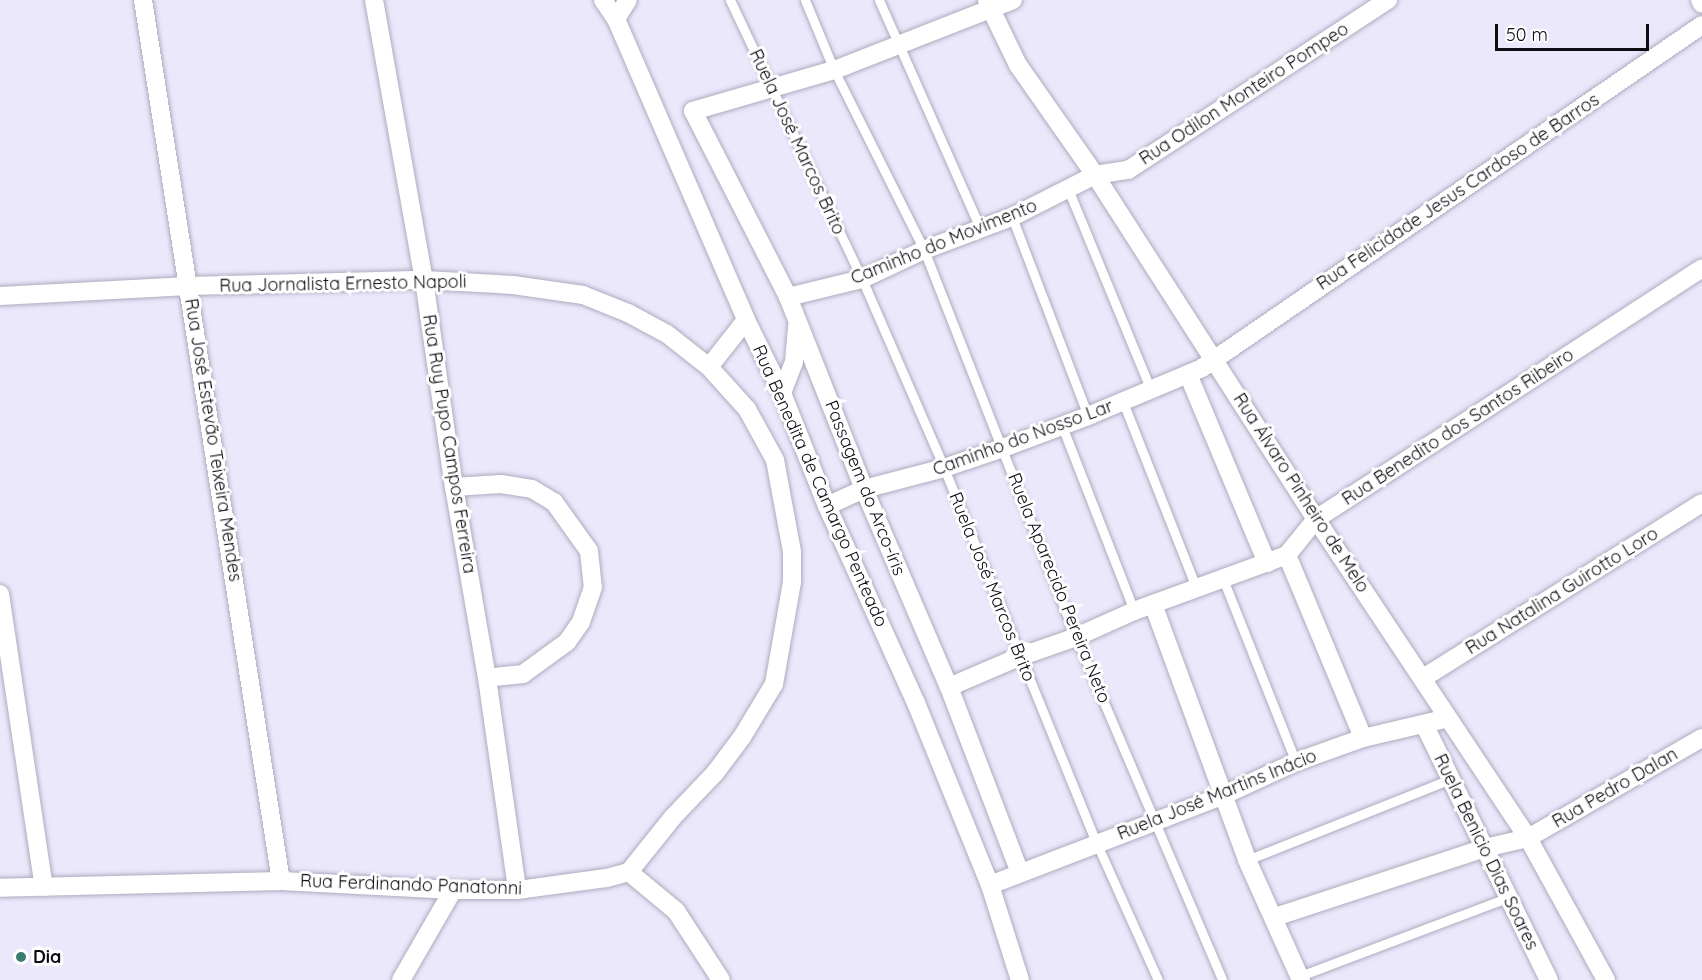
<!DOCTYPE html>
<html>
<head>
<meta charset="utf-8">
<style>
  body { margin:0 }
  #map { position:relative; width:1702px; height:980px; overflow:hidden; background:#ebe8fc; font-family:Quicksand,sans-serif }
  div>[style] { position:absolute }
  .roads { filter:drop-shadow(0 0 2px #adabbd) drop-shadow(0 0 2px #adabbd) }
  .service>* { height:9px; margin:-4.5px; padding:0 4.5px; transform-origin:4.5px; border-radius:4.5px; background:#fff }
  .minor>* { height:18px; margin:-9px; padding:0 9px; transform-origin:9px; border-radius:9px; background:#fff }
  .dots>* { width:16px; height:16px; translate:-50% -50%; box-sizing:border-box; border:3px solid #fff; border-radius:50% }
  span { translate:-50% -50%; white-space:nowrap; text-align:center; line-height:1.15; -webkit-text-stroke:6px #fff; paint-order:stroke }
  .street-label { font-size:18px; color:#0d0c13 }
  .poi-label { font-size:18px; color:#0d0c13; font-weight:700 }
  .left { translate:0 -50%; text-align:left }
  .scale { position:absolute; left:1495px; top:24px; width:154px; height:27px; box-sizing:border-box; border:3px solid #0d0c13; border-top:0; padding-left:8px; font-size:18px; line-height:21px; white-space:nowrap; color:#0d0c13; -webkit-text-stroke:4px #fff; paint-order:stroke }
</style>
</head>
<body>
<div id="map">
  <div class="roads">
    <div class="service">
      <i style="left:730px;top:0;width:309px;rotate:64.7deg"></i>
      <i style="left:862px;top:279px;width:206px;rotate:66.5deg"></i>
      <i style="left:944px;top:468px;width:404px;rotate:67.9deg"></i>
      <i style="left:1096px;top:842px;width:151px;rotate:65.8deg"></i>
      <i style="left:805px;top:0;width:76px;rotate:67.5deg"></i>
      <i style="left:834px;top:70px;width:201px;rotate:63.4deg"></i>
      <i style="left:924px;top:250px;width:416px;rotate:68.6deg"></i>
      <i style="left:1076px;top:637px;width:373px;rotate:66.9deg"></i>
      <i style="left:879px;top:0;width:249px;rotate:66.1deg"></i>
      <i style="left:1068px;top:189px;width:217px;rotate:67.6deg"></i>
      <i style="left:1012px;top:217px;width:213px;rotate:69.1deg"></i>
      <i style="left:1123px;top:402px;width:199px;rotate:68.5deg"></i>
      <i style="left:1062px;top:426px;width:199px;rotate:68.7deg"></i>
      <i style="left:1223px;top:579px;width:197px;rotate:68.3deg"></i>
      <i style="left:1247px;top:860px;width:219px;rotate:-21.7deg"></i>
      <i style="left:1300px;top:976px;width:223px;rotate:-20.7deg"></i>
    </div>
    <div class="minor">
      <i style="left:143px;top:0;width:892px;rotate:81.1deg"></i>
      <i style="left:374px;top:0;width:284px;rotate:79.9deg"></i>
      <i style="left:424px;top:280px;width:209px;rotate:81.8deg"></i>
      <i style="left:454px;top:487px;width:194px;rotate:80.2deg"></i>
      <i style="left:487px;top:678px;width:214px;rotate:81.9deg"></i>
      <i style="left:603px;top:0;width:23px;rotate:56deg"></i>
      <i style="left:616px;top:19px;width:328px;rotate:66.6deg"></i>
      <i style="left:746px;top:320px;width:81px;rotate:63.7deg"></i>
      <i style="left:782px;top:393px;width:122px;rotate:68.3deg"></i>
      <i style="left:827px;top:506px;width:216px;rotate:65.7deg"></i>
      <i style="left:916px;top:703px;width:196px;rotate:67.9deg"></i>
      <i style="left:990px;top:885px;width:100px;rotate:72.5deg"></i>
      <i style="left:1013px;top:0;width:192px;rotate:158.6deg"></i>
      <i style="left:834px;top:70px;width:147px;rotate:163.8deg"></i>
      <i style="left:693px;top:111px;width:209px;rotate:62.9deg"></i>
      <i style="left:788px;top:297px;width:206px;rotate:68.4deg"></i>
      <i style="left:864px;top:489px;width:215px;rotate:66.8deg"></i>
      <i style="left:949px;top:687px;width:199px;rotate:69.1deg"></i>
      <i style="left:1700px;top:0;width:4px;rotate:63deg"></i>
      <i style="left:987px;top:1px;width:71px;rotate:64.2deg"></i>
      <i style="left:1018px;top:65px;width:134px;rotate:55deg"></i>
      <i style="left:1095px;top:175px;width:409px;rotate:57.3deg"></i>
      <i style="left:1316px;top:519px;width:383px;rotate:56.4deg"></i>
      <i style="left:1528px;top:838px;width:162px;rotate:61.2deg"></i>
      <i style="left:616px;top:19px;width:22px;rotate:-58deg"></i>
      <i style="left:0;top:296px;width:189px;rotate:-3deg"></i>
      <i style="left:189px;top:286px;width:235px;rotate:-1.5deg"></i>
      <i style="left:424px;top:280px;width:89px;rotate:3.2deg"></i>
      <i style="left:513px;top:285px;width:71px;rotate:8.1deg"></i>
      <i style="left:583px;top:295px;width:48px;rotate:21.8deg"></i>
      <i style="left:628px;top:313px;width:44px;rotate:28.3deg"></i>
      <i style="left:667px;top:334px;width:53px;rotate:38.2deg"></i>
      <i style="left:709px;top:367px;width:57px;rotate:47.9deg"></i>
      <i style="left:747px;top:409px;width:58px;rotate:61.2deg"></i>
      <i style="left:775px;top:460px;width:94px;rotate:79.5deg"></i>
      <i style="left:792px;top:552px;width:30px;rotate:90deg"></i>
      <i style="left:792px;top:582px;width:104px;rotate:100deg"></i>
      <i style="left:774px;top:684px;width:62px;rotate:121.1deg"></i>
      <i style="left:742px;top:737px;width:45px;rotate:126.9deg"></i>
      <i style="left:715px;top:773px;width:61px;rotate:133.7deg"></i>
      <i style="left:673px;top:817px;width:70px;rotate:128.7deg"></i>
      <i style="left:629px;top:872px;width:24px;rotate:165deg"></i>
      <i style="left:606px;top:878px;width:90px;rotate:172.3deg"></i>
      <i style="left:517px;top:890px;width:64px;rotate:180deg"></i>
      <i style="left:453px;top:890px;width:172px;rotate:-177deg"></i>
      <i style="left:281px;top:881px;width:281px;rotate:178.6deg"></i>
      <i style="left:788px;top:297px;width:76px;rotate:-13.7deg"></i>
      <i style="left:862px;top:279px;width:68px;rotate:-25.1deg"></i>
      <i style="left:924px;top:250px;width:94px;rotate:-20.6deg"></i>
      <i style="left:1012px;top:217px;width:93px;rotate:-26.8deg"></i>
      <i style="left:1095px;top:175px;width:33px;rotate:-9deg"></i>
      <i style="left:1128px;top:170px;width:311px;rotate:-33.2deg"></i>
      <i style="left:709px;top:367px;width:60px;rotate:-51.8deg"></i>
      <i style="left:1188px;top:374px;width:205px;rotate:67.3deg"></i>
      <i style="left:782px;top:393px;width:33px;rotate:-69deg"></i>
      <i style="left:794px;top:362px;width:37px;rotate:-85deg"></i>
      <i style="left:454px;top:487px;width:47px;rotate:-3.7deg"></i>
      <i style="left:501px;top:484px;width:31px;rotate:9deg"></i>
      <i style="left:532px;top:489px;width:26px;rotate:31deg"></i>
      <i style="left:554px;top:502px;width:60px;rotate:54.5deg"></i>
      <i style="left:589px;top:551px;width:36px;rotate:84deg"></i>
      <i style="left:593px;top:587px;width:37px;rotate:109deg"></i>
      <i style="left:581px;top:622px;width:24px;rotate:125deg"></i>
      <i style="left:567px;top:642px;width:54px;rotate:144deg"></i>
      <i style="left:523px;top:674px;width:36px;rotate:174deg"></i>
      <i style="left:827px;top:506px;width:41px;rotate:-24.7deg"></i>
      <i style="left:864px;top:489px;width:83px;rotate:-14.7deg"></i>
      <i style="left:944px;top:468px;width:62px;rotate:-18.7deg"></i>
      <i style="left:1003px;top:448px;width:91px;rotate:-20.6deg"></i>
      <i style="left:1088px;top:416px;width:124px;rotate:-22.8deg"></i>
      <i style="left:1202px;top:368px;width:606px;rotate:-34.45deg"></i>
      <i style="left:1287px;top:555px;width:198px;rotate:67.4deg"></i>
      <i style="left:0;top:594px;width:296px;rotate:81.5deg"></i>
      <i style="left:1153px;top:604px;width:273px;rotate:69.8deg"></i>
      <i style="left:1247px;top:860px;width:132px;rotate:65.8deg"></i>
      <i style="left:1423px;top:678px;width:329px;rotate:-32.1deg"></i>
      <i style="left:949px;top:687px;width:76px;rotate:-23.2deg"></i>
      <i style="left:1019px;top:657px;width:60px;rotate:-19.3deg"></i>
      <i style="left:1076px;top:637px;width:64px;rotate:-24.1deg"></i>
      <i style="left:1134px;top:611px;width:163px;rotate:-20.1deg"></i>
      <i style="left:1287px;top:555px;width:46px;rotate:-51.1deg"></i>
      <i style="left:1316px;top:519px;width:460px;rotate:-33deg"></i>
      <i style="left:1424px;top:724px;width:285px;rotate:64deg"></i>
      <i style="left:629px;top:872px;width:61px;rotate:39.7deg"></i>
      <i style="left:676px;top:911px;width:82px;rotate:56.9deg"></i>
      <i style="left:990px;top:885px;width:248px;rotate:-21deg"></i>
      <i style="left:1222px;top:796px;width:81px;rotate:-24.7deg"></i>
      <i style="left:1296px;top:762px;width:71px;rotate:-19.7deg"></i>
      <i style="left:1363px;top:738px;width:87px;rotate:-13.2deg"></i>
      <i style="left:1275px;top:917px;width:221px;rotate:-18.2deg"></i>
      <i style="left:1485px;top:848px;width:44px;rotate:-13.1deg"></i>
      <i style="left:1528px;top:838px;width:201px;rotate:-29.9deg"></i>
      <i style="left:401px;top:980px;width:104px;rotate:-60deg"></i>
    </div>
  </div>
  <div class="dots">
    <i style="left:21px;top:957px;background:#377c70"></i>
  </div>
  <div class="street-label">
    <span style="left:1244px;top:94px;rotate:-33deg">Rua Odilon Monteiro Pompeo</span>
    <span style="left:797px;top:142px;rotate:65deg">Ruela José Marcos Brito</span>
    <span style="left:1458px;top:192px;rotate:-34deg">Rua Felicidade Jesus Cardoso de Barros</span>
    <span style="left:944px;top:242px;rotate:-22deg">Caminho do Movimento</span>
    <span style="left:343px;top:284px;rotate:-1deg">Rua Jornalista Ernesto Napoli</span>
    <span style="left:1458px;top:427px;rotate:-33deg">Rua Benedito dos Santos Ribeiro</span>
    <span style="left:1023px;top:438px;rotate:-20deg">Caminho do Nosso Lar</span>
    <span style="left:213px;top:440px;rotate:81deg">Rua José Estevão Teixeira Mendes</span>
    <span style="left:449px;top:444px;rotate:81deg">Rua Ruy Pupo Campos Ferreira</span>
    <span style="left:820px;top:486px;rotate:66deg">Rua Benedita de Camargo Penteado</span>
    <span style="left:865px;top:488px;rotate:68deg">Passagem do Arco-íris</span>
    <span style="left:1301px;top:493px;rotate:57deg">Rua Álvaro Pinheiro de Melo</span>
    <span style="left:992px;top:587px;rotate:68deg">Ruela José Marcos Brito</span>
    <span style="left:1059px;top:588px;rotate:68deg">Ruela Aparecido Pereira Neto</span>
    <span style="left:1562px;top:591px;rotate:-32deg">Rua Natalina Guirotto Loro</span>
    <span style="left:1615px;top:788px;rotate:-30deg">Rua Pedro Dalan</span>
    <span style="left:1217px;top:795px;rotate:-22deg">Ruela José Martins Inácio</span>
    <span style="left:1486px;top:852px;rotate:64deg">Ruela Benicio Dias Soares</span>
    <span style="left:411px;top:885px;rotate:2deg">Rua Ferdinando Panatonni</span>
  </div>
  <div class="poi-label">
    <span class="left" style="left:33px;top:957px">Dia</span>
  </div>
  <div class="scale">50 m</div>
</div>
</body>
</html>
